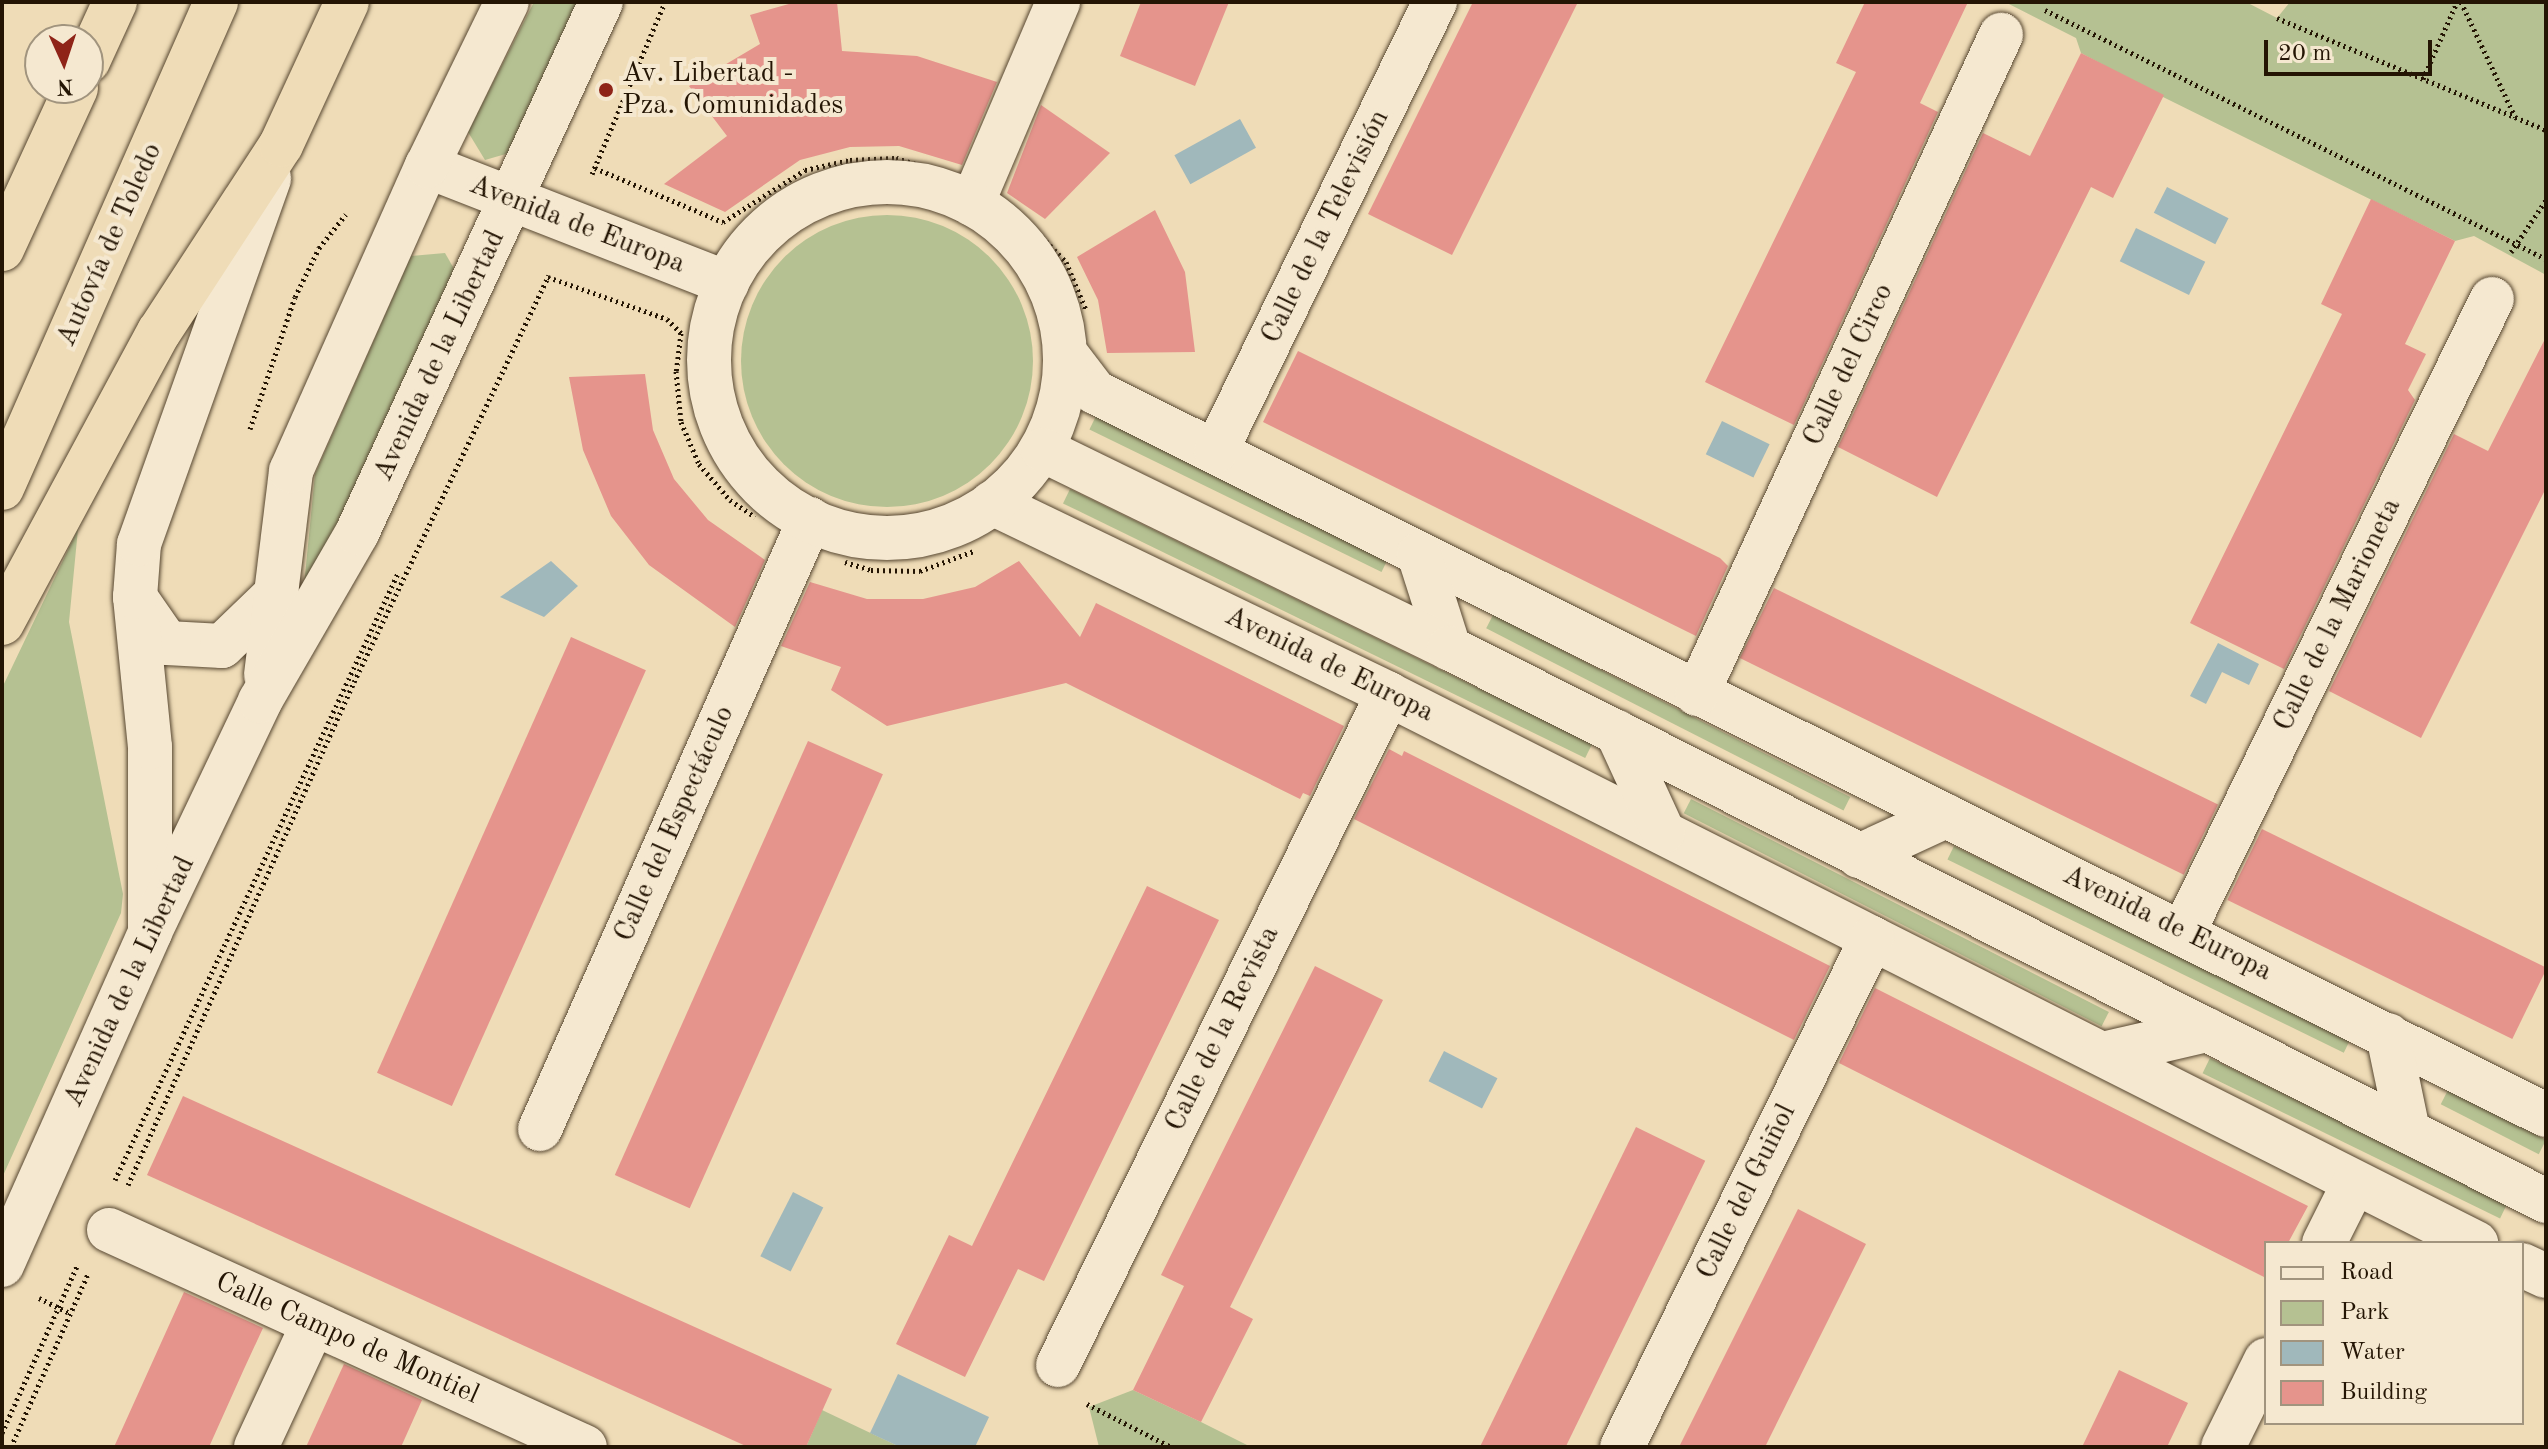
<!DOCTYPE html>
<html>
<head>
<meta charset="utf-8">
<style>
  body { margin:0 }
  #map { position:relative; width:2548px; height:1449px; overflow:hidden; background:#efdcb7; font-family:"Old Standard TT",serif }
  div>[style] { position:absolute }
  .green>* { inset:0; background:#b5c192; transform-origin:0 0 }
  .round { border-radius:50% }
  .water>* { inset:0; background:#a0b8bb; transform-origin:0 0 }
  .building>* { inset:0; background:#e5948c; transform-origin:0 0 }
  .path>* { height:5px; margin-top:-2.5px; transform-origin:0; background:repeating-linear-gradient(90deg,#241504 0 2px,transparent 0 6px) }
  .roads { filter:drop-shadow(0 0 2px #574731) drop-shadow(0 0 2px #574731) }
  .street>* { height:44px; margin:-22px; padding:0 22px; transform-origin:22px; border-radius:22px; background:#f5e8d0 }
  .secondary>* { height:44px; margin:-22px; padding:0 22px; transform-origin:22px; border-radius:22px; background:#f5e8d0 }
  .secondary>.ring { margin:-22px; padding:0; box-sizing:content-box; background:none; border:44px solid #f5e8d0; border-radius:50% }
  .highway>* { height:44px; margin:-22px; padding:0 22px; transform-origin:22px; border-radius:22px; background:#efdcb7 }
  .dots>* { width:22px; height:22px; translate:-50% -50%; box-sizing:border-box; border:4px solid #f5e8d0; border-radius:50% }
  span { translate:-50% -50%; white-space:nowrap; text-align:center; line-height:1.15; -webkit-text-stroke:8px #f5e8d0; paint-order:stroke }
  .poi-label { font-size:28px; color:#241504 }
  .left { translate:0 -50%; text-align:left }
  .street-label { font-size:28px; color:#241504 }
  .frame { position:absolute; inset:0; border:4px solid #241504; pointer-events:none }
  .legend { position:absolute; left:2264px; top:1241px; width:260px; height:184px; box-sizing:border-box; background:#f5e8d0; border:2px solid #a1947e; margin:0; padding:10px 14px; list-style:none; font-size:24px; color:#241504 }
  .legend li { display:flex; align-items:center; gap:16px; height:40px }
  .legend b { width:40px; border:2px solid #a1947e }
  .north { position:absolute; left:24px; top:24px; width:80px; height:80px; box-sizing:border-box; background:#f5e8d0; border:2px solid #a1947e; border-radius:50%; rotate:177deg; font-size:22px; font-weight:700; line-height:32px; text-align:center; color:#241504 }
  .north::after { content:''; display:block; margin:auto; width:28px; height:36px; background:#8f2418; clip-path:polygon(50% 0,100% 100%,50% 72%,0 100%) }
  .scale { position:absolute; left:2264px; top:40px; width:168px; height:36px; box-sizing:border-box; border:4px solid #241504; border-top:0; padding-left:10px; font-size:24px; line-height:28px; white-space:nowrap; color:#241504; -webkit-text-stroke:6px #f5e8d0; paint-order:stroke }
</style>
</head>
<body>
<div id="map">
  <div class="green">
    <i style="clip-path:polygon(534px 2px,583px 2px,513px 152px,485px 160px,468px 132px)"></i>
    <i style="clip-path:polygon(2005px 2px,2246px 2px,2277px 18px,2290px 2px,2546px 2px,2546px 275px,2474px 236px,2455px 241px,2163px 97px,2081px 53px,2076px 38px)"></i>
    <i class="round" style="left:741px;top:215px;width:292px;height:292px"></i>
    <i style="clip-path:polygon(445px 253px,457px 274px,302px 606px,315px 474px,411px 256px)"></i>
    <i style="left:1096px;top:416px;width:325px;height:15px;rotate:26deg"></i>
    <i style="left:1070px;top:489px;width:581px;height:16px;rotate:26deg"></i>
    <i style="clip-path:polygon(78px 529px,69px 622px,123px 894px,121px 913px,2px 1178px,2px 688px)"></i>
    <i style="left:1493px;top:615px;width:401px;height:15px;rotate:27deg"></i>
    <i style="left:1691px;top:799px;width:469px;height:16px;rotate:27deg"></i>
    <i style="left:1954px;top:846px;width:441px;height:15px;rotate:26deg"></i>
    <i style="left:2210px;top:1058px;width:331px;height:17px;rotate:26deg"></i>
    <i style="left:2448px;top:1090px;width:110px;height:16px;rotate:27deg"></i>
    <i style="clip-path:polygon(1133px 1390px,1201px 1422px,1251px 1447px,1099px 1447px,1089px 1407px)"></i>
    <i style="clip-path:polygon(822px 1410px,900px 1447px,806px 1447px)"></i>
  </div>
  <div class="water">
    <i style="left:1240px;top:119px;width:33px;height:75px;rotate:61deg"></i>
    <i style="left:2167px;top:187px;width:69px;height:29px;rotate:27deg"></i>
    <i style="left:2136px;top:228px;width:77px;height:37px;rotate:26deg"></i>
    <i style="left:1722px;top:421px;width:53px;height:37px;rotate:26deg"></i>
    <i style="clip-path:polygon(551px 561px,578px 586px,544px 617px,500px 597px)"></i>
    <i style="clip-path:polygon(2218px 643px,2259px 664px,2249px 685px,2222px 672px,2206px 704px,2190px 696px)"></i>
    <i style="left:1444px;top:1051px;width:60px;height:34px;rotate:27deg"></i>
    <i style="left:793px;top:1192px;width:34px;height:72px;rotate:27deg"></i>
    <i style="clip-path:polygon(898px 1374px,989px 1417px,975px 1447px,900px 1447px,870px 1433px)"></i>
  </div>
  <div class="building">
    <i style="clip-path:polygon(796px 2px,837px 2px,842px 51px,917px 56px,997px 82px,962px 165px,899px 146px,850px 147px,800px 160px,725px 212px,664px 184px,727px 136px,689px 86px,760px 44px,750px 15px)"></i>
    <i style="clip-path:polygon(1141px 2px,1229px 2px,1195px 86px,1120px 56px)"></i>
    <i style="clip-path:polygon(1473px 2px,1578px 2px,1452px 255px,1368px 214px)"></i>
    <i style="clip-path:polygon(1865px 2px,1968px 2px,1920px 103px,1938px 112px,1794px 425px,1705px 382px,1856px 72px,1836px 63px)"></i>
    <i style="clip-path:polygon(2081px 53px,2164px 95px,2113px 198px,2091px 187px,1937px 497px,1838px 447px,1983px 133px,2030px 156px)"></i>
    <i style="clip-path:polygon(1041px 105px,1110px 153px,1045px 219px,1007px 193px)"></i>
    <i style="clip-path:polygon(2371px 199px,2455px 241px,2405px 344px,2426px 354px,2408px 390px,2415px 400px,2284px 669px,2190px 623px,2342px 314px,2321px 304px)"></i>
    <i style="clip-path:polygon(1155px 210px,1185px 272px,1195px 352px,1107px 353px,1098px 300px,1077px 257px)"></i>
    <i style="clip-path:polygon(2546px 337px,2546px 488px,2421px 738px,2329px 691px,2454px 434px,2488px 451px)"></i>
    <i style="clip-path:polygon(1298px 351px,1720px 558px,1728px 566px,1696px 636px,1263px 422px)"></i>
    <i style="clip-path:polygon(645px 374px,653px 430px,674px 479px,708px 520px,765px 560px,735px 627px,649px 565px,611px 516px,583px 450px,569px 377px)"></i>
    <i style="clip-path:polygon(1019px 561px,1080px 637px,1096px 603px,1344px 726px,1310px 796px,1303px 793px,1300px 799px,1066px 683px,887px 726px,831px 690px,841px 667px,781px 646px,810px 582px,867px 599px,923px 599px,975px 587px)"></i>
    <i style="left:1774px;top:588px;width:494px;height:78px;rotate:26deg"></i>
    <i style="left:571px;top:637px;width:82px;height:477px;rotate:24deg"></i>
    <i style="left:808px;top:741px;width:82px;height:475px;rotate:24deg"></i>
    <i style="clip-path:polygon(1389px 749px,1402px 756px,1404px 751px,1830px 966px,1794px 1040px,1354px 819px)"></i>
    <i style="left:2262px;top:829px;width:317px;height:79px;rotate:26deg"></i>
    <i style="clip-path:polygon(1147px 886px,1219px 920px,1044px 1281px,1018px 1269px,965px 1377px,896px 1344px,949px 1235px,972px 1246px)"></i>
    <i style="clip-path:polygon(1315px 966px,1383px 1000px,1230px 1307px,1253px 1319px,1201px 1422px,1133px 1390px,1184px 1286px,1161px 1275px)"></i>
    <i style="clip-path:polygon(1875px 988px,2308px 1206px,2288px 1243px,2266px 1243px,2266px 1278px,1839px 1063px)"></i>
    <i style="clip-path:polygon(183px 1096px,832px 1389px,806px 1447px,748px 1447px,147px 1175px)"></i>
    <i style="left:1636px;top:1127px;width:77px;height:357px;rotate:26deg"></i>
    <i style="clip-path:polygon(1798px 1209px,1866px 1244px,1765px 1447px,1679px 1447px)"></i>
    <i style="clip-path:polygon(184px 1292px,263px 1328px,244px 1369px,209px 1447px,114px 1447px)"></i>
    <i style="clip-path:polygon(344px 1364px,422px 1400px,401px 1447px,306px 1447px)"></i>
    <i style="clip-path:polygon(2119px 1370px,2188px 1403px,2167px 1447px,2082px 1447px)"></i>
  </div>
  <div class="path">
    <i style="left:2461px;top:2px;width:127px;rotate:64.8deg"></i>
    <i style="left:2045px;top:10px;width:559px;rotate:26.43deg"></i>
    <i style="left:2277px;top:18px;width:291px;rotate:22.6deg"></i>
    <i style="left:2423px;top:79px;width:84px;rotate:-66.2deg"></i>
    <i style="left:595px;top:168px;width:139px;rotate:22.9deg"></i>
    <i style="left:723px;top:222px;width:97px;rotate:-32.4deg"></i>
    <i style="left:805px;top:170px;width:46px;rotate:-12.5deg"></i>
    <i style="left:850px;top:160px;width:46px;rotate:-2.5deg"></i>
    <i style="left:896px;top:158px;width:37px;rotate:17deg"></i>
    <i style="left:592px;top:174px;width:187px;rotate:-67deg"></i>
    <i style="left:1021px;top:215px;width:65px;rotate:46.2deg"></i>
    <i style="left:1066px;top:262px;width:52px;rotate:67.4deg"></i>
    <i style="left:2511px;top:252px;width:63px;rotate:-56.1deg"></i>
    <i style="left:548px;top:277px;width:126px;rotate:19.4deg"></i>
    <i style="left:667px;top:319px;width:20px;rotate:45deg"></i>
    <i style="left:681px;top:333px;width:38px;rotate:97deg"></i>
    <i style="left:676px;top:371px;width:51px;rotate:84.4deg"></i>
    <i style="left:681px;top:422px;width:46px;rotate:66.8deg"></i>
    <i style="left:699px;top:464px;width:48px;rotate:49.3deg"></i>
    <i style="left:730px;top:500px;width:30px;rotate:34deg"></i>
    <i style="left:250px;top:429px;width:139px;rotate:-71.2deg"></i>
    <i style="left:295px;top:297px;width:55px;rotate:-63.9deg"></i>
    <i style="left:319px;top:248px;width:43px;rotate:-51.5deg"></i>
    <i style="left:845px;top:562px;width:27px;rotate:17deg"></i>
    <i style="left:871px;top:570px;width:49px;rotate:1.2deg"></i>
    <i style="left:920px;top:571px;width:58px;rotate:-20.3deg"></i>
    <i style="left:115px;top:1180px;width:670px;rotate:-65deg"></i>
    <i style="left:128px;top:1185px;width:551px;rotate:-65.81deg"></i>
    <i style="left:354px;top:682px;width:451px;rotate:-64.4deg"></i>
    <i style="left:39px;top:1298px;width:34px;rotate:26deg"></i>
    <i style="left:1087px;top:1404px;width:94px;rotate:27.1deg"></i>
    <i style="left:2px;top:1433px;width:183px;rotate:-65.8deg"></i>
    <i style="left:11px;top:1447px;width:189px;rotate:-66deg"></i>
  </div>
  <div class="roads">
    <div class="street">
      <i style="left:972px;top:204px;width:220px;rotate:-66.9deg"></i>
      <i style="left:1066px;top:354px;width:48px;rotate:52.7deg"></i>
      <i style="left:1095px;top:392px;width:1621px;rotate:26.49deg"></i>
      <i style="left:1216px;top:451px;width:500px;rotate:-64deg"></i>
      <i style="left:992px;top:503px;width:440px;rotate:25.7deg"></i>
      <i style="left:1388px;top:694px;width:1219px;rotate:26.78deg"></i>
      <i style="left:1419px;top:554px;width:99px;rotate:72.3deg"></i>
      <i style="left:135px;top:597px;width:56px;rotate:55.2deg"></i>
      <i style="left:167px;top:643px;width:55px;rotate:3.1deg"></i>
      <i style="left:222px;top:646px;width:76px;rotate:-43.9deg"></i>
      <i style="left:1697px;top:694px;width:726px;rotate:-65.24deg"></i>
      <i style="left:1617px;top:732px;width:110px;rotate:65.3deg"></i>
      <i style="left:1859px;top:856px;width:96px;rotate:-24.7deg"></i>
      <i style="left:2184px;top:931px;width:703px;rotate:-64.02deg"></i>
      <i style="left:150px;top:932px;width:185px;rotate:-90deg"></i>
      <i style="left:150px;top:747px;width:151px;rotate:-95.7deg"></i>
      <i style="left:135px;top:597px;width:53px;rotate:-85.7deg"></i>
      <i style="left:139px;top:544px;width:388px;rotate:-70.4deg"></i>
      <i style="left:2388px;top:1035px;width:98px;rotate:78.2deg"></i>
      <i style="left:2103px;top:1054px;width:107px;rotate:-13deg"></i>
      <i style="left:540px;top:1129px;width:667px;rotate:-66.12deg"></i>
      <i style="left:109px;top:1230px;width:523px;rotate:24.51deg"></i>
      <i style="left:2324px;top:1243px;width:65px;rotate:-63.4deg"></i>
      <i style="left:2522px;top:1265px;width:26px;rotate:25deg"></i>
      <i style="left:1058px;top:1365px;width:748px;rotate:-63.81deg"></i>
      <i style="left:256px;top:1447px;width:136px;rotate:-65.1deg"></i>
      <i style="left:1622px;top:1447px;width:567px;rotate:-63.84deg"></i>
      <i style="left:2223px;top:1447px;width:97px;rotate:-63.7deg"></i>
    </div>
    <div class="secondary">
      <i style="left:427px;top:166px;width:322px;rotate:21.3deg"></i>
      <i class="ring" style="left:709px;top:182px;width:312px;height:312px"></i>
      <i style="left:1043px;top:450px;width:452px;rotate:26deg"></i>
      <i style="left:1449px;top:648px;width:1229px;rotate:26.75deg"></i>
      <i style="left:266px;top:675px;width:206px;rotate:-83deg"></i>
      <i style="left:291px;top:471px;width:334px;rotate:-66deg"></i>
      <i style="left:427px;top:166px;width:182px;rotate:-64deg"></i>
      <i style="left:2px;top:1265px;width:364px;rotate:-66deg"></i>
      <i style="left:150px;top:932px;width:256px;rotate:-64.5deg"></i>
      <i style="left:260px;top:701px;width:194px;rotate:-60deg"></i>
      <i style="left:357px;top:533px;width:584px;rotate:-65.32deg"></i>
    </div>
    <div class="highway">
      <i style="left:88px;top:61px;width:65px;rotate:-65.4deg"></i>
      <i style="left:2px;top:249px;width:177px;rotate:-65.3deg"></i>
      <i style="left:2px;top:488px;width:531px;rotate:-66.23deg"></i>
      <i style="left:2px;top:623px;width:331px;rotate:-61.7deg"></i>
      <i style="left:159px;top:332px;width:223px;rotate:-56.9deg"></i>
      <i style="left:281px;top:145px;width:157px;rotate:-65.2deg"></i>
    </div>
  </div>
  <div class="dots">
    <i style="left:606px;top:90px;background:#8f2418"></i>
  </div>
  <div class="poi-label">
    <span class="left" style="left:622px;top:90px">Av. Libertad -<br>Pza. Comunidades</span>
  </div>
  <div class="street-label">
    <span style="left:577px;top:225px;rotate:21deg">Avenida de Europa</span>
    <span style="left:1326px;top:227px;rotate:-64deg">Calle de la Televisión</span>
    <span style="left:110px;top:245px;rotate:-66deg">Autovía de Toledo</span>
    <span style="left:440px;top:356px;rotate:-65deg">Avenida de la Libertad</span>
    <span style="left:1849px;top:365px;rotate:-65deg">Calle del Circo</span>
    <span style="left:2338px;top:615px;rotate:-64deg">Calle de la Marioneta</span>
    <span style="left:1329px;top:665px;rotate:26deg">Avenida de Europa</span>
    <span style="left:675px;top:824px;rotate:-66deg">Calle del Espectáculo</span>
    <span style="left:2167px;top:924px;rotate:26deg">Avenida de Europa</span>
    <span style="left:130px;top:982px;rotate:-65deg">Avenida de la Libertad</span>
    <span style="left:1223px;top:1029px;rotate:-64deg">Calle de la Revista</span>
    <span style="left:1747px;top:1192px;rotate:-64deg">Calle del Guiñol</span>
    <span style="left:347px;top:1339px;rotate:24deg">Calle Campo de Montiel</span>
  </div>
  <div class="frame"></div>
  <ul class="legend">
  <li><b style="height:10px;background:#f5e8d0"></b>Road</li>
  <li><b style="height:22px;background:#b5c192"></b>Park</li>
  <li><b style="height:22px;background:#a0b8bb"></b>Water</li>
  <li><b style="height:22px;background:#e5948c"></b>Building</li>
  </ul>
  <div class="north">N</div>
  <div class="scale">20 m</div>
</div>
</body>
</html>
